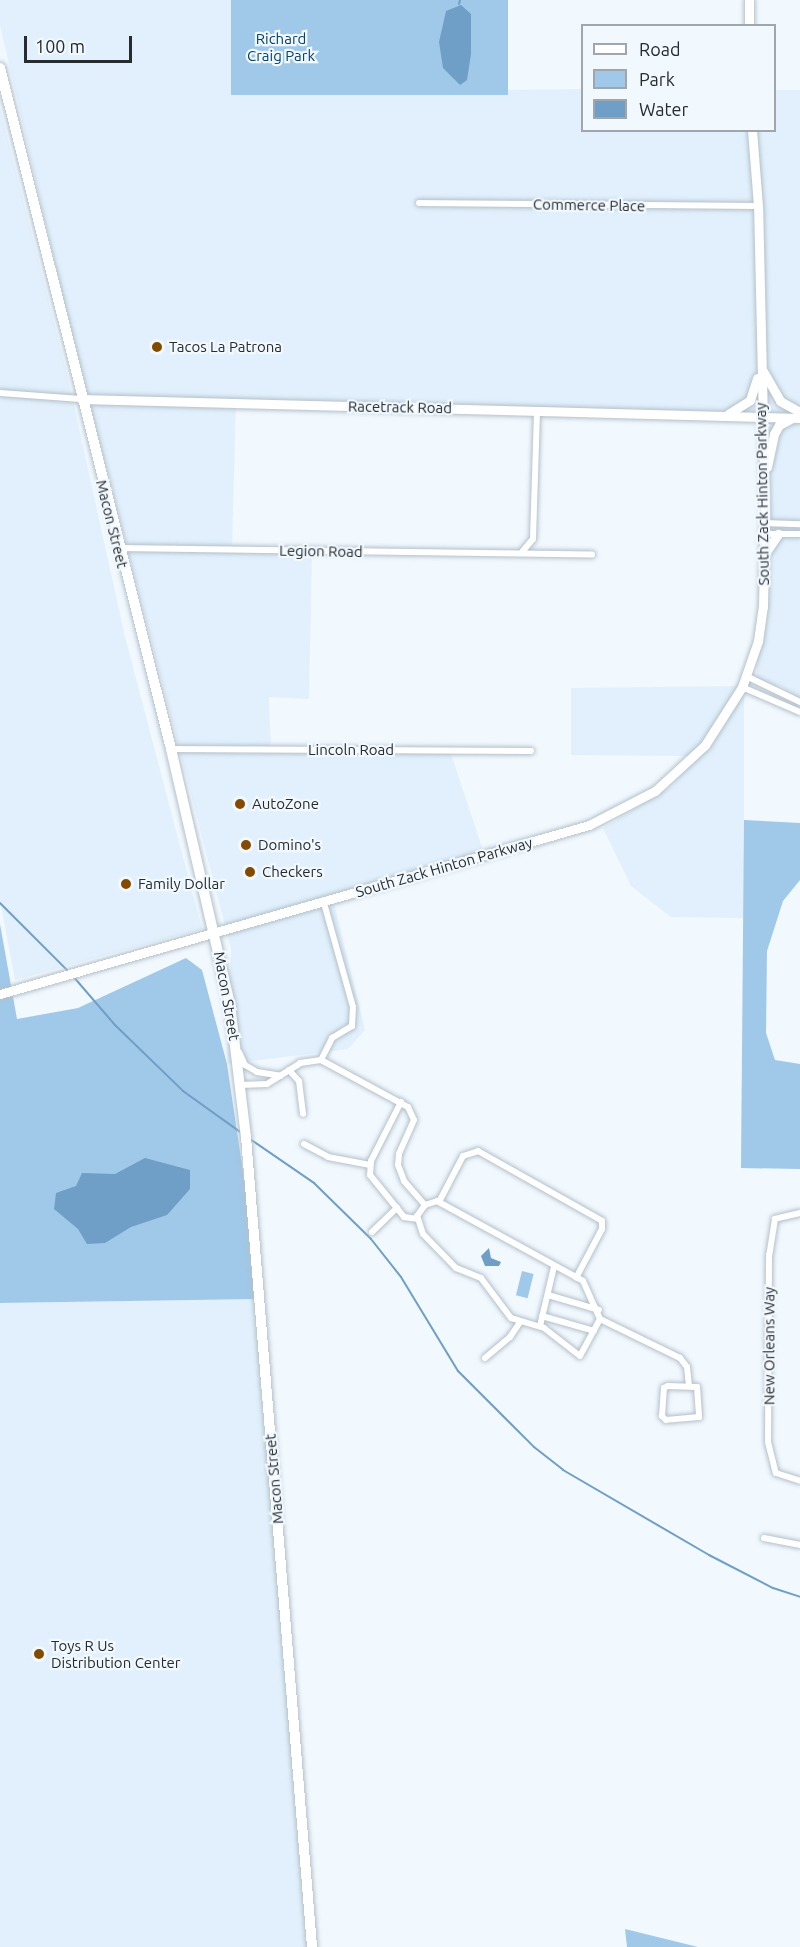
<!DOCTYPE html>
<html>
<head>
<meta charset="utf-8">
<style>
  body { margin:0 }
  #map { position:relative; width:800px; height:1947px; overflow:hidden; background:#f1f8fe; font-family:Ubuntu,sans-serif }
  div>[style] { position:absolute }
  .built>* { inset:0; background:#e1f0fc }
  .green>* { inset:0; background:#a0c8e9; transform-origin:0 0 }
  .water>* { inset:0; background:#6f9fc6 }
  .stream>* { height:2px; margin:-1px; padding:0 1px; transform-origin:1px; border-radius:1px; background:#6f9fc6 }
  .roads { filter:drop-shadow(0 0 2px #b4c0ca) drop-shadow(0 0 2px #b4c0ca) }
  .street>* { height:6px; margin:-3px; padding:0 3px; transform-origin:3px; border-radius:3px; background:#fff }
  .secondary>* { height:9px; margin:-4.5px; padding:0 4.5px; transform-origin:4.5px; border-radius:4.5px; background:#fff }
  .primary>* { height:10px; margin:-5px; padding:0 5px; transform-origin:5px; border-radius:5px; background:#fff }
  .dots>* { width:16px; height:16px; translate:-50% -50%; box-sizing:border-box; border:3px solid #f1f8fe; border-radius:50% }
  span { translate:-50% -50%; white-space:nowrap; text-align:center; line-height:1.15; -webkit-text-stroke:4.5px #f1f8fe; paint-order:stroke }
  .park-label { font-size:15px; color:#044268 }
  .street-label { font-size:15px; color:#272c30 }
  .poi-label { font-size:15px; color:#272c30 }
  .left { translate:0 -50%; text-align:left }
  .legend { position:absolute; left:581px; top:24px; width:195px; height:108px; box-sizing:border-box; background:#f1f8fe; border:2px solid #a0a6ac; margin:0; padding:8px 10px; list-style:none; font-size:18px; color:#272c30 }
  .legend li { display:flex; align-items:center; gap:12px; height:30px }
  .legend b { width:30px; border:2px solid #a0a6ac }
  .scale { position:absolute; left:24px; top:36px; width:108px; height:27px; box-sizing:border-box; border:3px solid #272c30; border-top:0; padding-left:8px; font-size:18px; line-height:21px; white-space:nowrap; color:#272c30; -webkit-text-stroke:4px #f1f8fe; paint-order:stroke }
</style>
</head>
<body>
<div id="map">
  <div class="built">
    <i style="clip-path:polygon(0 0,231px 0,231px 94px,582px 89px,582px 130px,774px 130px,775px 90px,800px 90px,800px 699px,781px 686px,756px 686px,773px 415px,236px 403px,232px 545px,312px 549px,309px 699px,269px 697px,271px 752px,451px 754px,486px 859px,333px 899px,365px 1030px,348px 1049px,227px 1064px,231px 949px,63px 298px,0 25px)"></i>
    <i style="clip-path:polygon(0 108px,68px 378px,125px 637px,202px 929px,15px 980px,0 900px)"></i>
    <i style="clip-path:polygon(744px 686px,744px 918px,671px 917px,631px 886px,603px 828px,673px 786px,693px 756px,571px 755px,571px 688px)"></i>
    <i style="clip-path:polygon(262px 1299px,312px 1947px,0 1947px,0 1303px)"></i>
  </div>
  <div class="green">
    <i style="left:231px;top:0;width:277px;height:95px"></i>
    <i style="clip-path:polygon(744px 820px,800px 823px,800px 880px,783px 901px,767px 951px,766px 1033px,775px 1060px,800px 1064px,800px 1169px,741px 1168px)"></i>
    <i style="clip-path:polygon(0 924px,17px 1019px,78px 1008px,186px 958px,202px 970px,227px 1064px,262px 1299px,0 1303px)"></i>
    <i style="left:522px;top:1271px;width:12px;height:25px;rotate:14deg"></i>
    <i style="clip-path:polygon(625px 1929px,698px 1947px,627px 1947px)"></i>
  </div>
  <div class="water">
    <i style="clip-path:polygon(461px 5px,471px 14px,471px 54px,467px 80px,460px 85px,443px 68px,439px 42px,446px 11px)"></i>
    <i style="clip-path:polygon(145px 1158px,190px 1170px,190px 1189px,167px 1215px,131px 1227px,105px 1243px,87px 1244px,78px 1229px,54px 1209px,56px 1193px,76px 1186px,82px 1173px,115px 1174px)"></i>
    <i style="clip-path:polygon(489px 1248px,491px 1258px,501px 1262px,499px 1266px,485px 1266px,481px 1256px)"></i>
  </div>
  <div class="stream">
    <i style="left:459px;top:4px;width:4px;rotate:-76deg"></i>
    <i style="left:0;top:903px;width:96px;rotate:45deg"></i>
    <i style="left:72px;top:975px;width:66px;rotate:49.3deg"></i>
    <i style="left:115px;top:1025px;width:95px;rotate:44.1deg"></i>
    <i style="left:183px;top:1091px;width:74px;rotate:35.6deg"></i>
    <i style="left:250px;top:1139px;width:78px;rotate:34.5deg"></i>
    <i style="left:314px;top:1183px;width:80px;rotate:44.5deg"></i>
    <i style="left:371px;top:1239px;width:48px;rotate:51.7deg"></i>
    <i style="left:401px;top:1277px;width:110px;rotate:58.8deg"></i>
    <i style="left:458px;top:1371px;width:107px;rotate:45deg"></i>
    <i style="left:534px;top:1447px;width:37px;rotate:38deg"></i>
    <i style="left:563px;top:1470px;width:169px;rotate:30.2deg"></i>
    <i style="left:709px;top:1555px;width:72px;rotate:27.3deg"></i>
    <i style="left:773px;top:1588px;width:28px;rotate:18deg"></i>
  </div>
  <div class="roads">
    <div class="street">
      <i style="left:419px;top:203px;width:339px;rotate:0.5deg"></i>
      <i style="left:0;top:393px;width:81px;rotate:4.2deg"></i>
      <i style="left:764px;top:523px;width:36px;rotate:2deg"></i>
      <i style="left:764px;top:534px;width:36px"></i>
      <i style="left:119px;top:548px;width:473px;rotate:0.8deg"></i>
      <i style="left:522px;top:552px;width:17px;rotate:-50deg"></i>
      <i style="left:533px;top:539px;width:129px;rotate:-88.2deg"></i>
      <i style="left:746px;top:676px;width:60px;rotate:25.7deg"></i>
      <i style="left:742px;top:687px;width:63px;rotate:23.3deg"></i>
      <i style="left:171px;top:749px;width:360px;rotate:0.3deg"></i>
      <i style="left:239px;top:1052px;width:14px;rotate:65deg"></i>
      <i style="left:245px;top:1065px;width:14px;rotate:30deg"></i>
      <i style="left:257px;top:1072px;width:24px;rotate:9deg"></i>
      <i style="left:321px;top:1060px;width:25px;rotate:-63deg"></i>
      <i style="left:332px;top:1038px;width:23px;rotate:-31deg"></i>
      <i style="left:352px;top:1026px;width:19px;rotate:-87deg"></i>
      <i style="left:353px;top:1007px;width:108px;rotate:-105.6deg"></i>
      <i style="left:289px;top:1070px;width:15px;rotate:48deg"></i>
      <i style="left:299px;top:1081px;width:33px;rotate:83deg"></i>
      <i style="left:240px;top:1085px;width:27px;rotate:-2deg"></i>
      <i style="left:267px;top:1084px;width:39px;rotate:-32deg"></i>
      <i style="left:300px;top:1063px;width:21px;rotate:-8deg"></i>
      <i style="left:321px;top:1060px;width:99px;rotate:28.4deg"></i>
      <i style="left:408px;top:1107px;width:14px;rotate:65deg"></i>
      <i style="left:414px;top:1120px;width:37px;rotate:114deg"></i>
      <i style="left:399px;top:1154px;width:11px;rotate:95deg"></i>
      <i style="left:398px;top:1165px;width:17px;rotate:69deg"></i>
      <i style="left:404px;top:1181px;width:32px;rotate:49deg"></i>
      <i style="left:401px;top:1102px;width:66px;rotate:117deg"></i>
      <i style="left:371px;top:1161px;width:14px;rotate:94deg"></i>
      <i style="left:370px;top:1175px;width:54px;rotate:51deg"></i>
      <i style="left:404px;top:1217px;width:14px;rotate:8deg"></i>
      <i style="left:304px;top:1144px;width:27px;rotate:28deg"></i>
      <i style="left:328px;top:1157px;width:43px;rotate:10.8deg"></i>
      <i style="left:437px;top:1201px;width:166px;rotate:28.7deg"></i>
      <i style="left:583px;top:1281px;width:42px;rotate:65.9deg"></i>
      <i style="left:600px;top:1319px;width:42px;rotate:118.4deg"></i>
      <i style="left:580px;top:1356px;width:46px;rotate:-142.1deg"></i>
      <i style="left:544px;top:1328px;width:34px;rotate:-163deg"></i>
      <i style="left:511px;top:1318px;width:50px;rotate:-126.9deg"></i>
      <i style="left:481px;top:1278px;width:27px;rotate:-158deg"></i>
      <i style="left:456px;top:1268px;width:47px;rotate:-134.1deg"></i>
      <i style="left:423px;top:1234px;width:19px;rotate:-108deg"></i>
      <i style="left:417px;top:1216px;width:14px;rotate:-54deg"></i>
      <i style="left:425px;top:1205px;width:13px;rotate:-18deg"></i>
      <i style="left:439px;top:1202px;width:52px;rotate:-62.4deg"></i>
      <i style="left:463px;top:1156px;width:16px;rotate:-18deg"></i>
      <i style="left:478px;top:1151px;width:142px;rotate:29.4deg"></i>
      <i style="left:602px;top:1221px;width:8px;rotate:90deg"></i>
      <i style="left:602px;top:1229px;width:55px;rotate:118deg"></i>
      <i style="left:800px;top:1213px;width:26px;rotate:167deg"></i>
      <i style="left:775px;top:1219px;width:36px;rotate:99deg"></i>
      <i style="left:769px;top:1255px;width:187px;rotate:90.3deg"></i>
      <i style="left:768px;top:1442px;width:32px;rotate:76deg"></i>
      <i style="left:776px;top:1473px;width:25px;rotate:18deg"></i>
      <i style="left:372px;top:1232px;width:35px;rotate:-44deg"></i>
      <i style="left:548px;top:1295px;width:53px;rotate:16.4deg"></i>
      <i style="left:542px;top:1316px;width:54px;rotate:16.1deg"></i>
      <i style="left:600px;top:1319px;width:89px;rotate:26deg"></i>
      <i style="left:680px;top:1358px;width:11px;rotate:52deg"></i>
      <i style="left:687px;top:1367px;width:19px;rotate:84deg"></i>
      <i style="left:540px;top:1326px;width:61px;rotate:-76.7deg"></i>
      <i style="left:485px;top:1358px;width:33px;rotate:-40deg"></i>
      <i style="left:510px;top:1337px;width:18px;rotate:-56deg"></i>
      <i style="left:668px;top:1386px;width:29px;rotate:2deg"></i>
      <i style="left:697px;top:1387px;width:30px;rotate:86deg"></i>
      <i style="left:699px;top:1417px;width:33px;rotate:175deg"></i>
      <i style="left:666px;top:1420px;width:6px;rotate:-135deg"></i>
      <i style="left:662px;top:1416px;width:28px;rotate:-86deg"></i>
      <i style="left:664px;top:1388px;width:4px;rotate:-27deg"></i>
      <i style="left:764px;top:1538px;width:37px;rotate:11deg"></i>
    </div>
    <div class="secondary">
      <i style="left:749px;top:0;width:26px;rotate:90deg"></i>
      <i style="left:763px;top:371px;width:34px;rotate:60deg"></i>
      <i style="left:780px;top:401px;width:23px;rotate:29deg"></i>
      <i style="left:81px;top:399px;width:719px;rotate:1.51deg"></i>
      <i style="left:728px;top:414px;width:26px;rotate:-32deg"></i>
      <i style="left:750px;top:400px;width:23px;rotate:-72deg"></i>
      <i style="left:767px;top:467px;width:34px;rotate:-78deg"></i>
      <i style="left:774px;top:434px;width:10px;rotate:-61deg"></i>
      <i style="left:779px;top:425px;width:15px;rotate:-28deg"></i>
      <i style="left:766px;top:552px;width:22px;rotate:-56deg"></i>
      <i style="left:0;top:994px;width:613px;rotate:-16.01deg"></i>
      <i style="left:589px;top:825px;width:74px;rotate:-27.3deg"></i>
      <i style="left:655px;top:791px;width:68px;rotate:-42.6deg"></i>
      <i style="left:705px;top:745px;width:69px;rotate:-57.5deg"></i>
      <i style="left:742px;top:687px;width:49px;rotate:-70.8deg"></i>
      <i style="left:758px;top:641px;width:34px;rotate:-82deg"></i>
      <i style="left:763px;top:607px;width:97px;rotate:-88.8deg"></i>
      <i style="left:765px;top:510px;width:304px;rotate:-91.3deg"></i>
      <i style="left:758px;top:206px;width:76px;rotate:-94.5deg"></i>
    </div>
    <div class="primary">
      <i style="left:0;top:68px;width:702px;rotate:75.9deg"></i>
      <i style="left:171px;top:749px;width:263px;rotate:77deg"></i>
      <i style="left:230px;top:1005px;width:133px;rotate:83.1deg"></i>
      <i style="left:246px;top:1137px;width:813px;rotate:85.34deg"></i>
    </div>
  </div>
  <div class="dots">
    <i style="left:157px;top:347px;background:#834a00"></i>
    <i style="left:240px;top:804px;background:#834a00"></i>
    <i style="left:246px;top:845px;background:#834a00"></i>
    <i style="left:250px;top:872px;background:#834a00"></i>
    <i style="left:126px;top:884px;background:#834a00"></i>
    <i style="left:39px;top:1654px;background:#834a00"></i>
  </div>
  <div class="park-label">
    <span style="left:281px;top:47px">Richard<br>Craig Park</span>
  </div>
  <div class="street-label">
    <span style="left:589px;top:205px;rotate:1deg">Commerce Place</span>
    <span style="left:400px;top:407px;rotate:1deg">Racetrack Road</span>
    <span style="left:762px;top:494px;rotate:-91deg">South Zack Hinton Parkway</span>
    <span style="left:112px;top:524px;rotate:76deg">Macon Street</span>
    <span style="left:321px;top:551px;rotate:1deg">Legion Road</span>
    <span style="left:351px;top:750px">Lincoln Road</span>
    <span style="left:444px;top:867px;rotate:-16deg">South Zack Hinton Parkway</span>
    <span style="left:227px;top:996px;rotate:80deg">Macon Street</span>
    <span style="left:769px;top:1346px;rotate:-90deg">New Orleans Way</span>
    <span style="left:274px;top:1479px;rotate:-95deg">Macon Street</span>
  </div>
  <div class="poi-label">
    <span class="left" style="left:169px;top:347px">Tacos La Patrona</span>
    <span class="left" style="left:252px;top:804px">AutoZone</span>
    <span class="left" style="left:258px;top:845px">Domino's</span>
    <span class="left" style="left:262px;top:872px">Checkers</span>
    <span class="left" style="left:138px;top:884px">Family Dollar</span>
    <span class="left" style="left:51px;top:1654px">Toys R Us<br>Distribution Center</span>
  </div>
  <ul class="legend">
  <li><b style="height:8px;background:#fff"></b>Road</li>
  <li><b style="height:16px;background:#a0c8e9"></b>Park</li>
  <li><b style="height:16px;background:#6f9fc6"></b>Water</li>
  </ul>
  <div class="scale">100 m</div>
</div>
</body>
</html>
